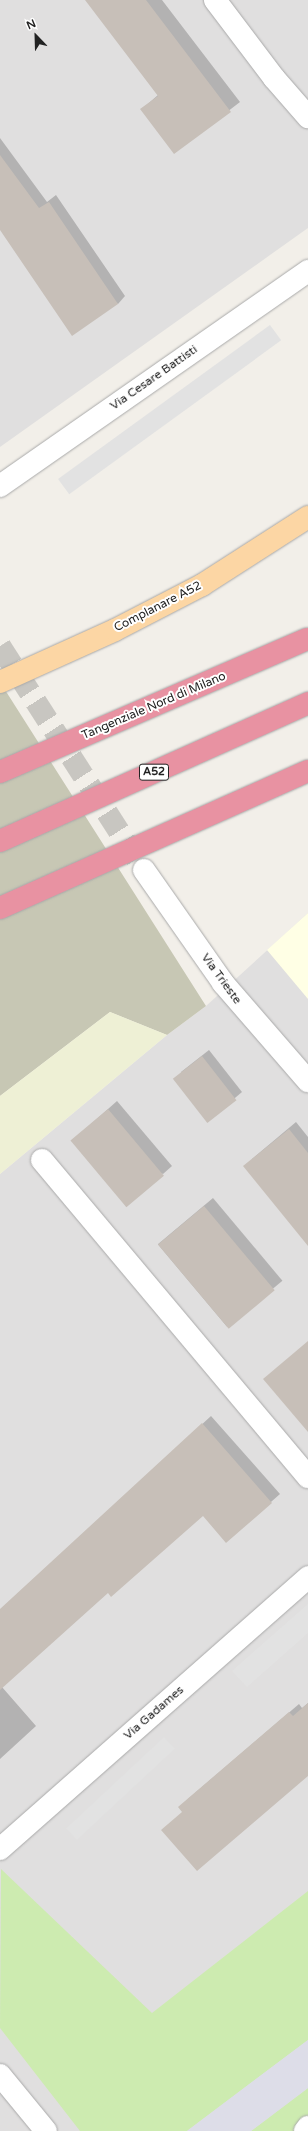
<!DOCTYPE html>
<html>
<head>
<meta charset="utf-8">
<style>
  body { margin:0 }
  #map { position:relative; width:308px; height:2131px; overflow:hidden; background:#f2efe9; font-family:"Varela Round",sans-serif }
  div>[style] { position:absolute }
  .residential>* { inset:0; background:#e0dfdf }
  .education>* { inset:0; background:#ffffe5 }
  .construction>* { inset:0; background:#c7c7b4 }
  .farmland>* { inset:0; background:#eef0d5 }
  .grass>* { inset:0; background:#cdebb0 }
  .parking>* { inset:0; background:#e2e2e2; transform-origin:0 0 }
  .plaza>* { inset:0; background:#dddde8 }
  .shadow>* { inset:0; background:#0003; transform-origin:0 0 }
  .building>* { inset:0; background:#c7bfb8; transform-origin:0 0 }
  .minor-tunnel>* { height:22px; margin-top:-11px; transform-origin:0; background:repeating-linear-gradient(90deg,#c8c6c1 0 22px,transparent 0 33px) }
  .roads { filter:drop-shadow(0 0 1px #a9a9a9) drop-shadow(0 0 1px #a9a9a9) }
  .minor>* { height:22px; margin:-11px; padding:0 11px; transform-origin:11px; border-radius:11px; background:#fff }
  .major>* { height:22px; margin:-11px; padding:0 11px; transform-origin:11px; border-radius:11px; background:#fcd6a4 }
  .highway>* { height:22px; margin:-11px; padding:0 11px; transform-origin:11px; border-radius:11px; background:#e892a2 }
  span { translate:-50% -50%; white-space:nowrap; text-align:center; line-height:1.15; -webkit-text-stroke:4px #fff; paint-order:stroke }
  .shield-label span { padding:1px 3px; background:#fff; border:1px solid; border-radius:3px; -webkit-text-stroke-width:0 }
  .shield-label { font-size:11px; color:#222; font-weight:700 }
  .street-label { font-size:12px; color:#222 }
  .north { position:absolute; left:16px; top:16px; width:40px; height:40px; -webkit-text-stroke:3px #fff; paint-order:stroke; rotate:337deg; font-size:11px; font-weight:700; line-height:16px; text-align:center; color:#222 }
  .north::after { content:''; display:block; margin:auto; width:14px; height:18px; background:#222; clip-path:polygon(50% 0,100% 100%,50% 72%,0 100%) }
</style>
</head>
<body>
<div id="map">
  <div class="residential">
    <i style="clip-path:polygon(0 0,308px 0,308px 228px,0 447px)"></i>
    <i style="clip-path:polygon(308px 913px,308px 2131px,0 2131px,0 1174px,167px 1035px,206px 1006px)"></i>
  </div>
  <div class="education">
    <i style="clip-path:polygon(308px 913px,308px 999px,267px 950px)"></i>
  </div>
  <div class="construction">
    <i style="clip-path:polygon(0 682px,206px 1006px,167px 1035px,110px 1012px,0 1096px)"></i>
  </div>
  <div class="farmland">
    <i style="clip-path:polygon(110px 1012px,167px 1035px,0 1174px,0 1096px)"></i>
  </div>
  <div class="grass">
    <i style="clip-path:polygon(1px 1869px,152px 2013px,308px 1891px,308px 2040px,187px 2131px,80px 2131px,0 2028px)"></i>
    <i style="clip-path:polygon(308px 2088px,308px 2120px,298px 2131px,251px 2131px)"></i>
  </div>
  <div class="parking">
    <i style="left:270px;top:325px;width:19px;height:262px;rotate:54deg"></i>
    <i style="clip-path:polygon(308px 1604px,308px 1633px,247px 1687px,232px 1671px)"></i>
    <i style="left:164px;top:1737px;width:16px;height:134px;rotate:47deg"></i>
  </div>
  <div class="plaza">
    <i style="clip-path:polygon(308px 2040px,308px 2088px,251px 2131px,187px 2131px)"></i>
  </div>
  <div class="shadow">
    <i style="clip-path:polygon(87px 0,162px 0,240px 102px,175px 152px,142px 109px,158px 95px)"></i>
    <i style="clip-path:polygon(0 138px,47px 202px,56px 195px,125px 296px,118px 304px,0 228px)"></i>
    <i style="clip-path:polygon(209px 1050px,242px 1092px,208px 1121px,181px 1072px)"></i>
    <i style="clip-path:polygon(117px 1101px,172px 1166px,163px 1174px,72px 1141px)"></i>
    <i style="clip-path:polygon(296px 1122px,308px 1137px,308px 1242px,252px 1159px)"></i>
    <i style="left:213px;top:1198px;width:108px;height:72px;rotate:50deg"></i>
    <i style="clip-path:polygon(211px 1416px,280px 1494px,227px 1541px,203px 1515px,108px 1592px,2px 1687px,36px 1726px,0 1759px,0 1610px)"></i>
    <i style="clip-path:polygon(308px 1703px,308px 1775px,183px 1811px,188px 1799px,299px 1704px,302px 1708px)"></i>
  </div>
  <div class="building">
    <i style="clip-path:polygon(85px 0,146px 0,231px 112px,174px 154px,140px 109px,158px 96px)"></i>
    <i style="clip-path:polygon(0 155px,39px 208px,49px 202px,118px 304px,72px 336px,0 230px)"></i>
    <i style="left:202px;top:1056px;width:56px;height:37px;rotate:52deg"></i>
    <i style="left:108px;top:1109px;width:87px;height:49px;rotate:50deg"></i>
    <i style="clip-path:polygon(289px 1129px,308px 1153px,308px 1246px,243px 1166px)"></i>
    <i style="left:204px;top:1206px;width:110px;height:60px;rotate:50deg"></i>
    <i style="clip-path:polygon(308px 1341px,308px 1432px,263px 1379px)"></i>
    <i style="clip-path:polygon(202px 1423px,272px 1503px,226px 1543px,203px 1516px,111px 1597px,108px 1593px,0 1690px,0 1609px)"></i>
    <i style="clip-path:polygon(308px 1703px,308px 1776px,197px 1871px,161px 1830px,182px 1812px,178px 1807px,289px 1712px,293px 1716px)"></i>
  </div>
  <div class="minor-tunnel">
    <i style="left:0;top:646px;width:266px;rotate:57.3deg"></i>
  </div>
  <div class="roads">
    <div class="minor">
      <i style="left:215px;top:0;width:98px;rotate:52.9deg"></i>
      <i style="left:274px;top:78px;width:52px;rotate:48.9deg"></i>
      <i style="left:0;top:486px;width:376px;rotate:-34.9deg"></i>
      <i style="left:144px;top:870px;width:138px;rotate:55deg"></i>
      <i style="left:223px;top:983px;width:130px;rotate:49.1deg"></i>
      <i style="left:42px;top:1160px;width:414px;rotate:50deg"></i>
      <i style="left:0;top:1849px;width:411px;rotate:-41.4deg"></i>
      <i style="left:0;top:2075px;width:72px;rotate:50.6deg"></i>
      <i style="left:305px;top:2131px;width:5px;rotate:-53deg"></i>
    </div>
    <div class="major">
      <i style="left:0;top:682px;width:126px;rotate:-24.3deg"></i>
      <i style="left:115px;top:630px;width:98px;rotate:-27.3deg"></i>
      <i style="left:202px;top:585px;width:126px;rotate:-32.7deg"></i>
    </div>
    <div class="highway">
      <i style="left:0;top:772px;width:335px;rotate:-23.4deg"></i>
      <i style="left:0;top:841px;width:338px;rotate:-24.1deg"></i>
      <i style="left:0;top:908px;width:337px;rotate:-24deg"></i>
    </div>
  </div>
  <div class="shield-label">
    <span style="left:154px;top:772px">A52</span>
  </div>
  <div class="street-label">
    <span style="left:154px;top:378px;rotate:-35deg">Via Cesare Battisti</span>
    <span style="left:158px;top:607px;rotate:-27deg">Complanare A52</span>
    <span style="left:154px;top:706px;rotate:-23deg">Tangenziale Nord di Milano</span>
    <span style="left:221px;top:979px;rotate:54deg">Via Trieste</span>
    <span style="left:154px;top:1713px;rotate:-41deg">Via Gadames</span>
  </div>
  <div class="north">N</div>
</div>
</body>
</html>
